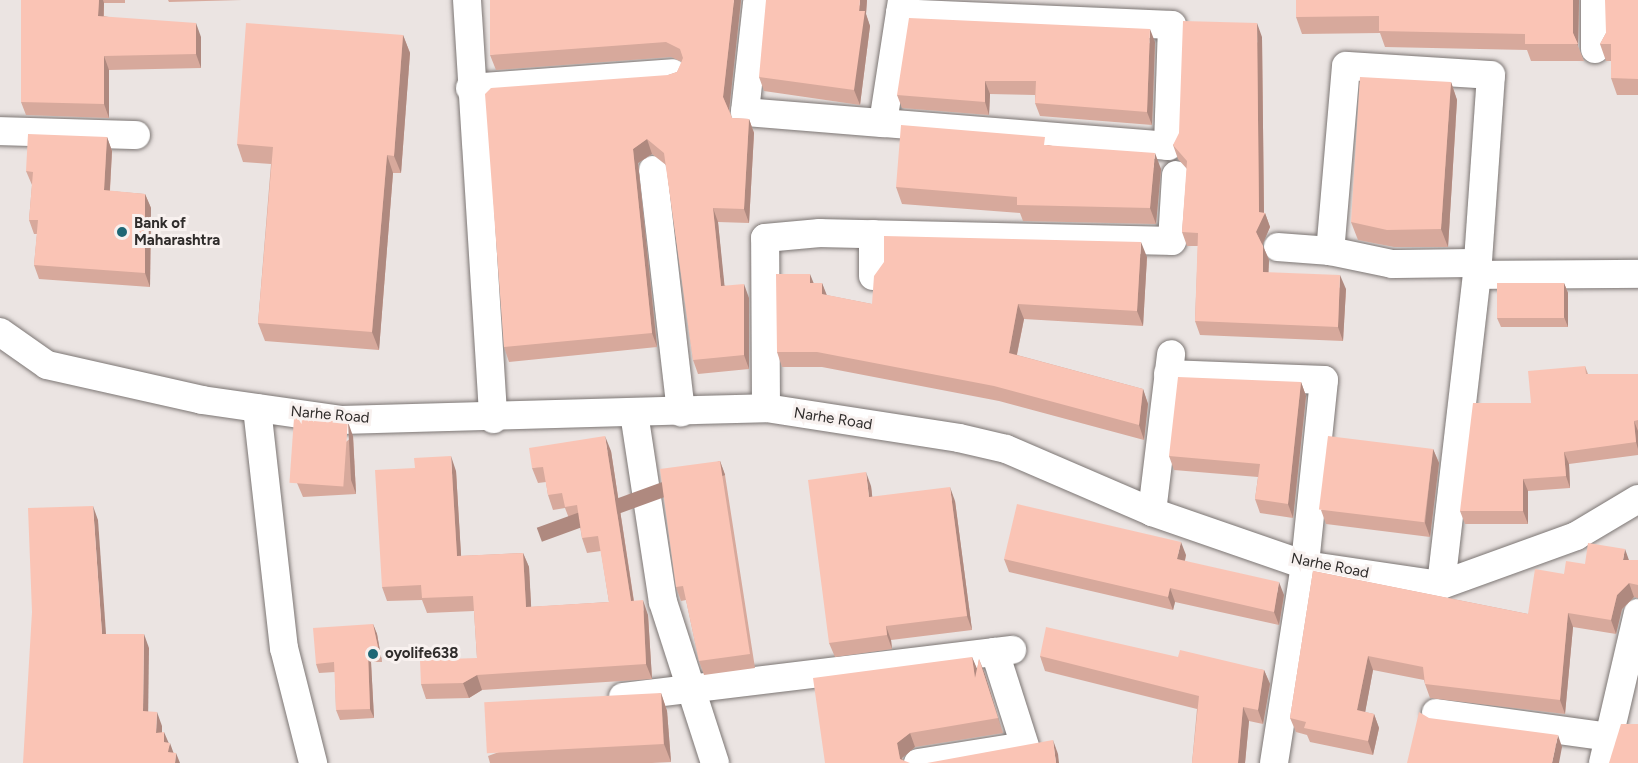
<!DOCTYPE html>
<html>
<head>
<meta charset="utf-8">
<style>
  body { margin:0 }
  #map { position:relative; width:1638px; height:763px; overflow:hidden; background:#ebe4e2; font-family:Figtree,sans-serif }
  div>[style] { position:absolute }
  .roads { filter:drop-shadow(0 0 2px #7c7674) drop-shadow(0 0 2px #7c7674) }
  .minor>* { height:28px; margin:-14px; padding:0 14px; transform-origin:14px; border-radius:14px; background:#fff }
  .wall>* { inset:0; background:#d7a99c }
  .shaded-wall>* { inset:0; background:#af897f; transform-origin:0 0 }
  .building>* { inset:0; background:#fac4b5; transform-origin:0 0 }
  .dots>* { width:16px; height:16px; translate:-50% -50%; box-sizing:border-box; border:3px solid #f8f1ef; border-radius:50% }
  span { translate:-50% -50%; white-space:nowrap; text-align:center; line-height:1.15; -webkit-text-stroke:6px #f8f1ef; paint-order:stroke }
  .poi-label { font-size:15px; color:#2f2c2b; font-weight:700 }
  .left { translate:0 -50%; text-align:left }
  .street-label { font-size:15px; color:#2f2c2b }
</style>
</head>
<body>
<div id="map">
  <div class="roads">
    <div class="minor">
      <i style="left:467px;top:0;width:420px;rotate:86.4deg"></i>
      <i style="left:757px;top:3px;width:110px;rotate:96.3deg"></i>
      <i style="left:745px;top:112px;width:138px;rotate:4.6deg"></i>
      <i style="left:900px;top:13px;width:111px;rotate:98.8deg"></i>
      <i style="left:883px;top:123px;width:286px;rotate:4.6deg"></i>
      <i style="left:1168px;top:146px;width:121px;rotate:-88.1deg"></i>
      <i style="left:1172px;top:25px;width:272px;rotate:-177.5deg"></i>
      <i style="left:900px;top:13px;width:13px;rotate:-81deg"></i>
      <i style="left:1595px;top:49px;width:49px;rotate:-90deg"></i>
      <i style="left:470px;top:88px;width:203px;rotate:-4.2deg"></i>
      <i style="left:0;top:131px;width:136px;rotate:1.7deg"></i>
      <i style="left:653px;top:170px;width:244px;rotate:83.4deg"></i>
      <i style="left:873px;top:234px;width:42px;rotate:90deg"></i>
      <i style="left:1278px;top:247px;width:52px;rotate:4.4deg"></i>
      <i style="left:1477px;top:275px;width:161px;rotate:-0.4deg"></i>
      <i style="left:0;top:332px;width:57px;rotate:35.1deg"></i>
      <i style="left:47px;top:365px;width:159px;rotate:12.7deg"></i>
      <i style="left:202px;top:400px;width:140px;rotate:8.2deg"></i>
      <i style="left:341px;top:420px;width:425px;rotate:-1.6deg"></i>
      <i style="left:766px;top:408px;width:195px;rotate:8.8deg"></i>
      <i style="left:959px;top:438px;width:48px;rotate:13.2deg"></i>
      <i style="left:1006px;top:449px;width:159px;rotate:23.3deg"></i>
      <i style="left:1152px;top:512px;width:162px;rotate:19.1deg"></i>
      <i style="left:1305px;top:565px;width:137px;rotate:8.4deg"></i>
      <i style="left:1441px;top:585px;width:144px;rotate:-19.9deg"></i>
      <i style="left:1576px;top:536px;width:72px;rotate:-30.8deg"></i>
      <i style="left:1168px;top:374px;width:156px;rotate:2.2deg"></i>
      <i style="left:1324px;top:380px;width:186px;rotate:95.9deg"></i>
      <i style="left:1305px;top:565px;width:200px;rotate:98.9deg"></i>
      <i style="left:257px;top:408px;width:242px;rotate:83.6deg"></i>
      <i style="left:284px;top:648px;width:119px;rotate:75.8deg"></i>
      <i style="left:766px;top:408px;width:170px;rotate:-90.3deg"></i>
      <i style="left:765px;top:238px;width:55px;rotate:-5.2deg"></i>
      <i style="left:820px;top:233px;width:352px;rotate:1.3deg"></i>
      <i style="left:1172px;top:241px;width:66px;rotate:-86.5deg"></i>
      <i style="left:634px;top:413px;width:191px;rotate:81.3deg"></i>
      <i style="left:663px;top:602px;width:169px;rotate:72.1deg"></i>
      <i style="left:1152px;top:512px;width:159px;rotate:-83.1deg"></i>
      <i style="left:1441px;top:585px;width:312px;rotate:-83.4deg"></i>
      <i style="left:1477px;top:275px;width:200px;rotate:-86deg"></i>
      <i style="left:1491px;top:75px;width:145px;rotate:-176.4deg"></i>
      <i style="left:1346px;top:66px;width:186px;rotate:94.9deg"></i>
      <i style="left:1330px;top:251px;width:63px;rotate:11.8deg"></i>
      <i style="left:1392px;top:264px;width:85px;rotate:-0.7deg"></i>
      <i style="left:623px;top:697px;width:392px;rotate:-6.9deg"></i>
      <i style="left:1436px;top:713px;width:175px;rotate:7.9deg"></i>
      <i style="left:918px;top:763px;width:108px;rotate:-9deg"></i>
      <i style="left:1025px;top:746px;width:99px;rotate:-107.7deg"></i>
      <i style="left:1603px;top:763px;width:154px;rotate:-76.9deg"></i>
    </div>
  </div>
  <div class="wall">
    <i style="clip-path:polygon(21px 0,125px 0,125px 3px,104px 3px,104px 16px,201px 37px,201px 68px,109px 70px,109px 118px,26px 115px,21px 102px)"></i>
    <i style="clip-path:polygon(168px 0,242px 0,169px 2px)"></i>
    <i style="clip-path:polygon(867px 0,866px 14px,870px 26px,860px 105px,764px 91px,759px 77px)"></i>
    <i style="clip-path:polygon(1296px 0,1579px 0,1578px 46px,1584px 61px,1531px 61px,1527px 50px,1385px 47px,1380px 33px,1302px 34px,1296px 17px)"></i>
    <i style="clip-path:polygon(1638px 0,1638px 95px,1617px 95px,1611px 78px,1611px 61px,1606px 61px,1600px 44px,1606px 33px)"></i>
    <i style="clip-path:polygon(741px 1px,729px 109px,732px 118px,749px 119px,754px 133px,749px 223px,718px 222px,724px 285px,749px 298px,749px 369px,698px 374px,693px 360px,666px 165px,652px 154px,638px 163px,657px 347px,509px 362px,504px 347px,668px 75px,677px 72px,682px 62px,671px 57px,496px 70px,490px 55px)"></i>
    <i style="clip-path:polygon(403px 35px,410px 53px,401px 173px,393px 173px,379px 350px,265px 341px,258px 323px,271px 164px,243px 162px,237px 144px)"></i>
    <i style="clip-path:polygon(1262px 37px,1264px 213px,1265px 213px,1270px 227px,1262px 244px,1269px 260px,1268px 273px,1346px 289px,1343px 341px,1200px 335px,1195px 321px,1198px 246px,1187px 246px,1182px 232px,1187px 169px,1178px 159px,1173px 145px)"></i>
    <i style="clip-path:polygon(1155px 42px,1152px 125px,1040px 116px,1035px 103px,1035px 95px,990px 94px,989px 115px,902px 108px,897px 95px)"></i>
    <i style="clip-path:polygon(1451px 82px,1457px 100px,1448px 247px,1394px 247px,1358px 240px,1351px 222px)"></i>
    <i style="clip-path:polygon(107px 137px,112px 151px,110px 191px,145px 194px,151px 208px,150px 287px,39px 279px,34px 265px,37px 234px,34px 234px,29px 220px,32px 185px,26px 171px)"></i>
    <i style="clip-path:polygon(1048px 145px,1161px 169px,1156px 224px,1023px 221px,1020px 213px,902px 204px,896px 187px)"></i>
    <i style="clip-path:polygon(1147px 257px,1143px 326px,1024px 319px,1017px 355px,1143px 389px,1148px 404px,1144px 440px,999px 401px,822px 367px,782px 367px,777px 352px,814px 283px,822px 283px,826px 295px,872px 304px)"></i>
    <i style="clip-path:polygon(1564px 283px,1568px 293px,1568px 327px,1501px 327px,1497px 318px)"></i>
    <i style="clip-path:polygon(1585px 366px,1588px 374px,1638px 374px,1638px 455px,1569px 464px,1570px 488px,1528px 491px,1528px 524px,1465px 524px,1460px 511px,1531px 403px)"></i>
    <i style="clip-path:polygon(1301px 382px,1306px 396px,1293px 518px,1260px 513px,1255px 499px,1258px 477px,1174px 470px,1169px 456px)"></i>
    <i style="clip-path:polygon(353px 436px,356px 494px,303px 497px,297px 483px)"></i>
    <i style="clip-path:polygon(1433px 449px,1439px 463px,1430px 537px,1326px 524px,1321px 510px)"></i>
    <i style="clip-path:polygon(611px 451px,634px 601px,648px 615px,652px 679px,482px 690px,469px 698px,426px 699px,421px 684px,477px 658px,474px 611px,427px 613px,422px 600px,387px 601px,382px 587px,456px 471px,461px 556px,523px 553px,529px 567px,531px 607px,609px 602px,601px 551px,587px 553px,582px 538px,579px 520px,570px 521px,565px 508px,553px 510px,548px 495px,546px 482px,538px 483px,532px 468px)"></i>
    <i style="clip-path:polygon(720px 461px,725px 475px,755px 668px,704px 675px,699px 661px,686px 600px,681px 601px,676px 587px)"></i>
    <i style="clip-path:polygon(871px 486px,872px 497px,955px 501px,972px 630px,891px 640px,892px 649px,835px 657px,829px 643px)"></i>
    <i style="clip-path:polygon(1186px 555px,1185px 561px,1284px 595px,1279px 625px,1175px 602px,1173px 610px,1009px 572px,1004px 559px)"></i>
    <i style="clip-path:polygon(1629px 560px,1638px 560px,1638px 598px,1634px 597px,1622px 609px,1616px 634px,1573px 627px,1565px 714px,1430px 698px,1425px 684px,1424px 680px,1373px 670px,1365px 712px,1374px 714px,1379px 728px,1373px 755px,1310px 742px,1307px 735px,1296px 732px,1290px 718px,1313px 571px,1528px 614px,1564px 574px,1585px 564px)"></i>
    <i style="clip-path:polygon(373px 624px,377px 634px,382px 662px,371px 662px,374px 718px,340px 720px,336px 710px,335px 672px,319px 673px,316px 664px)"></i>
    <i style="clip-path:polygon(1040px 656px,1178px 657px,1264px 670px,1270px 684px,1263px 724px,1249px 721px,1245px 763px,1192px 763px,1197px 709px,1045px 671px)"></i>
    <i style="clip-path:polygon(972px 657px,977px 670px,979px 659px,1003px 733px,915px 747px,902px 758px,903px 760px,825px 763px)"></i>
    <i style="clip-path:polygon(661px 693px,667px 711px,671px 762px,652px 763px,490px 763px,488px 756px)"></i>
  </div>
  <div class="shaded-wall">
    <i style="clip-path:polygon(99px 0,103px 0,104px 3px,103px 29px,98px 16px)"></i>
    <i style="clip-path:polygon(734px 0,741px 0,729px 111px,723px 97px)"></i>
    <i style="clip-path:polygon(860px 0,867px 0,866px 14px,870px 26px,860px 105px,854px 90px)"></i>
    <i style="clip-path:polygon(1573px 0,1579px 0,1578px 46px,1573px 33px)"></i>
    <i style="clip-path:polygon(196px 23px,201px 37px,201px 68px,196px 54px)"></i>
    <i style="clip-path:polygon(1257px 23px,1262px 37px,1264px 215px,1265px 213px,1270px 227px,1262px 246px,1256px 232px,1259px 212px)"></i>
    <i style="clip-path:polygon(1150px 29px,1155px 42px,1152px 125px,1147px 112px)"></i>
    <i style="clip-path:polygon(403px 35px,410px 53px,401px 173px,394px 156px)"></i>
    <i style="clip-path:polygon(104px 56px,109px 70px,109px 118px,104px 104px)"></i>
    <i style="clip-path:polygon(985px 81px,990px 94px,989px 115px,985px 102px)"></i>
    <i style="clip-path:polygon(1451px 82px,1457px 100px,1448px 247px,1441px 229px)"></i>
    <i style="clip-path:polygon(749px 119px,754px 133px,749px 223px,744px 209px)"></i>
    <i style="clip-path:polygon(107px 137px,112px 151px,109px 204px,104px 190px)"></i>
    <i style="clip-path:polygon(647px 139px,652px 154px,638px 163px,657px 347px,652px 333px,633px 149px)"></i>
    <i style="clip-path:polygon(1155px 153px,1161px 169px,1156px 224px,1150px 208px)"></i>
    <i style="clip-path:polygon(387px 155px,393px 173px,379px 350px,372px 332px)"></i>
    <i style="clip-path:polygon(145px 194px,151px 208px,150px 287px,145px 273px)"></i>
    <i style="clip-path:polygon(713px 208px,718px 222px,726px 300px,721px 286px)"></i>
    <i style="clip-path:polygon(1141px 242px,1147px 257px,1143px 326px,1137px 311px)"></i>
    <i style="clip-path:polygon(1263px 246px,1269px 260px,1268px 286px,1263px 272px)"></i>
    <i style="clip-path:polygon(810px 274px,816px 289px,810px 283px)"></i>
    <i style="clip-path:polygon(1340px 275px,1346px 289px,1343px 341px,1338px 327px)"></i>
    <i style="clip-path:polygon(822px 283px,828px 298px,822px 294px)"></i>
    <i style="clip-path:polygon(1564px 283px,1568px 293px,1568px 327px,1564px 317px)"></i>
    <i style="clip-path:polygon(744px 284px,749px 298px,749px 369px,744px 355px)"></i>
    <i style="clip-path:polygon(1018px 304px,1024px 319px,1014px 368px,1009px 353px)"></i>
    <i style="clip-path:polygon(1301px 382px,1306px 396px,1293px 518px,1288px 504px)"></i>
    <i style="clip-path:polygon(1143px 389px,1148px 404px,1144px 440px,1139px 425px)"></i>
    <i style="clip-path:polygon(1634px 421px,1638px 431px,1638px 449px,1636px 442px)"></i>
    <i style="clip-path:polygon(348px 422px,353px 436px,356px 494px,351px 480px)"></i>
    <i style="clip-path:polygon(605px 436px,611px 451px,636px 616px,631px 601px)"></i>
    <i style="clip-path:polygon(1433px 449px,1439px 463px,1430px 537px,1425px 523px)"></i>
    <i style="clip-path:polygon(1564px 452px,1569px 464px,1570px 488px,1566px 476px)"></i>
    <i style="clip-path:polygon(451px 456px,456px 471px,462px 571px,457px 556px)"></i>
    <i style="left:720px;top:461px;width:15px;height:195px;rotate:70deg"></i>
    <i style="clip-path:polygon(866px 472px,871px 486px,874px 511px,869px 497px)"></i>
    <i style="clip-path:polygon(1523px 479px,1528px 491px,1528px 524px,1523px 511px)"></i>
    <i style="clip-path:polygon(950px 487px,955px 501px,972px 630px,967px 616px)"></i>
    <i style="clip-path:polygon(93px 506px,98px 520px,107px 648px,102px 634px)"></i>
    <i style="clip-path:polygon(1181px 542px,1186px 555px,1182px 572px,1177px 559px)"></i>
    <i style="clip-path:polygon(1625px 549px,1630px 563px,1623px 560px)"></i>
    <i style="clip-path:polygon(523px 553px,529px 567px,532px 622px,526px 607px)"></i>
    <i style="clip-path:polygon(1279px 582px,1284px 595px,1279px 625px,1274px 612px)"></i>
    <i style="clip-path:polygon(1629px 583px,1634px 597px,1622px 609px,1616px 634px,1611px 620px,1617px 595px)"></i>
    <i style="clip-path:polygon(1170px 588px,1175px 602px,1173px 610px,1168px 597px)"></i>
    <i style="clip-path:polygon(643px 600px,648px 615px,652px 679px,646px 664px)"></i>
    <i style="clip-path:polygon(1568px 613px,1573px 627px,1565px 714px,1560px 700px)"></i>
    <i style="clip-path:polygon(373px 624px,377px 634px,382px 662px,379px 652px)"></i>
    <i style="clip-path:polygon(886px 626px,891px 640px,892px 649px,887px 635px)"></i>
    <i style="clip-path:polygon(144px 634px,149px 648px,148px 725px,143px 711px)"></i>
    <i style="clip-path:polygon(368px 653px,371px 662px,374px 718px,370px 709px)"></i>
    <i style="clip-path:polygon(1368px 656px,1373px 670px,1363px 724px,1357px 710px)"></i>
    <i style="clip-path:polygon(972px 657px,978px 671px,975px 678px)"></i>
    <i style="clip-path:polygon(979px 659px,985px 674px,1003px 733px,998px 718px)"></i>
    <i style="clip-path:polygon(1264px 670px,1270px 684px,1263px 724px,1258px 710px)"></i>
    <i style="clip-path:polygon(477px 675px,482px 690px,469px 698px,463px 683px)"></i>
    <i style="clip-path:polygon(661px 693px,667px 711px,671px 762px,664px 744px)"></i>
    <i style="clip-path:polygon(1243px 707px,1249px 721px,1245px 763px,1238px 763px)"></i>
    <i style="clip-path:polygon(157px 712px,162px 726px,162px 747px,156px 733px)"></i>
    <i style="clip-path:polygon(1374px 714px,1379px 728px,1373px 755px,1368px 741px)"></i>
    <i style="clip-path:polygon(164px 732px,170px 746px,170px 743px,175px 757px,172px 763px,164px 742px)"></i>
    <i style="clip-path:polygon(910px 733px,915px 747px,902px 758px,903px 763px,900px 759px,897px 743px)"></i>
    <i style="clip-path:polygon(1558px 735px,1562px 747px,1559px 763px,1552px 763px)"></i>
    <i style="clip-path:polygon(1053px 740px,1058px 754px,1059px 763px,1056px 763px)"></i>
    <i style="clip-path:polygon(176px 753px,180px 763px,175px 763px)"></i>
  </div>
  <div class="building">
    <i style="clip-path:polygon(21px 0,99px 0,98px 16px,196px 23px,196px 54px,104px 56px,104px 104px,21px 102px)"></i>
    <i style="clip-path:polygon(490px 0,734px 0,723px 97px,732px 118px,749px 119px,744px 209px,713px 208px,721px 286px,744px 284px,744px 355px,693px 360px,664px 153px,647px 139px,633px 149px,652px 333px,504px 347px,485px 94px,491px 88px,668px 75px,677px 72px,683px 58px,680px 49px,666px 42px,490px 55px)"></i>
    <i style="clip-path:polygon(766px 0,860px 0,859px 11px,865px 11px,854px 90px,759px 77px)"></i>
    <i style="clip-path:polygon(1296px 0,1573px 0,1573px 33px,1578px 44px,1525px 44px,1525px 34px,1379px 31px,1379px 16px,1296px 17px)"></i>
    <i style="clip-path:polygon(1605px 0,1638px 0,1638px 79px,1611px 78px,1611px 44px,1600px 44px,1606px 33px)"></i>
    <i style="clip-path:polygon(909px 18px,1150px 29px,1147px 112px,1035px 103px,1036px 81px,985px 81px,985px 102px,897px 95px)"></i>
    <i style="clip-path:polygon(1183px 21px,1257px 23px,1259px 212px,1265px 213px,1256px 232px,1263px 246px,1263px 272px,1340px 275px,1338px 327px,1195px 321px,1198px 233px,1182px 232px,1187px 161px,1173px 145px,1179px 133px)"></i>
    <i style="clip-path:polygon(246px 23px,403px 35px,394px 156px,387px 155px,372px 332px,258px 323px,273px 147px,237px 144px)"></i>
    <i style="clip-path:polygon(1360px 77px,1451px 82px,1441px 229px,1387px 230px,1351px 222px)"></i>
    <i style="clip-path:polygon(901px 125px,1045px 137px,1044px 145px,1155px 153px,1150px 208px,1017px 205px,1017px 197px,896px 187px)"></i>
    <i style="clip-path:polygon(28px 134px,107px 137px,104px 190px,145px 194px,145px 273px,34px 265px,38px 220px,29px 220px,33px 172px,26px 171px)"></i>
    <i style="clip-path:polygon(884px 236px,1141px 242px,1137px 311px,1018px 304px,1009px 353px,1143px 389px,1139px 425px,994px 386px,817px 352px,777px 352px,776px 274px,810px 274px,810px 283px,822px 283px,822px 294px,872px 304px,874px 276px,884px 262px)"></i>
    <i style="left:1497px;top:283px;width:67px;height:35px"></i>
    <i style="clip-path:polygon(1585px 366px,1586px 374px,1638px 374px,1638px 420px,1634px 421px,1636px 442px,1564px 452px,1566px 476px,1523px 479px,1523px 511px,1460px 511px,1473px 403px,1531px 403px,1528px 371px)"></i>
    <i style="clip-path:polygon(1178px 377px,1301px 382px,1288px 504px,1255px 499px,1260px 464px,1169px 456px)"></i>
    <i style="left:294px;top:418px;width:54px;height:65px;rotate:4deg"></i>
    <i style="clip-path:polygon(605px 436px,631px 601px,643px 600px,646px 664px,477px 675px,463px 683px,421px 684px,420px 660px,477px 658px,473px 596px,422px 598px,421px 585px,382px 587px,375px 470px,415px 468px,414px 458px,451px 456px,457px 556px,523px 553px,526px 607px,609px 602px,598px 536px,582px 538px,577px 505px,565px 507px,562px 493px,548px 495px,543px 467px,532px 468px,529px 448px)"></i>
    <i style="left:1328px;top:436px;width:106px;height:74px;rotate:7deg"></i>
    <i style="clip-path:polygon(720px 461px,750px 654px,699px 661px,683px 586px,676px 587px,660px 469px)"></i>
    <i style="clip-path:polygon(866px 472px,869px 497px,950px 487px,967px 616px,886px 626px,887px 635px,829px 643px,808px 480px)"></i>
    <i style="clip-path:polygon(1017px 504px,1181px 542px,1177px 559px,1279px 582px,1274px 612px,1170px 588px,1168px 597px,1004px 559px)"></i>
    <i style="clip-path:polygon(93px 506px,102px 634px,144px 634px,143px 711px,157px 712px,156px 733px,164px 732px,164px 742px,170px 743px,168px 752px,176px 753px,175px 763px,23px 763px,32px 612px,28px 508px)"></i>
    <i style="clip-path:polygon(1588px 543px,1625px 549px,1623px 560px,1638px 560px,1638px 585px,1629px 583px,1617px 595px,1611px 620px,1568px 613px,1560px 700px,1425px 684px,1423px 667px,1368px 656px,1357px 710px,1374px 714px,1368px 741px,1304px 728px,1306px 722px,1290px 718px,1313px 571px,1528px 614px,1535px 569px,1564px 574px,1566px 561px,1585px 564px)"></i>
    <i style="clip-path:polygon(373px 624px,379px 652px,368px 653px,370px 709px,336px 710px,334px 662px,316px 664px,313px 628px)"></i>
    <i style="clip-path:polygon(1046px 627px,1178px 657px,1180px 650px,1264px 670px,1258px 710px,1243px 707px,1238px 763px,1192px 763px,1199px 696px,1040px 656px)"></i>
    <i style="clip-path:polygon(972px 657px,975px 678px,979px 659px,998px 718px,910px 733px,897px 743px,900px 759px,910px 763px,825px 763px,813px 678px)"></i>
    <i style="left:661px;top:693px;width:51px;height:177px;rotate:87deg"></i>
    <i style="clip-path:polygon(1419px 712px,1429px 718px,1558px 735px,1552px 763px,1407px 763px)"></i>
    <i style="clip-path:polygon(1621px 724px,1638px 724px,1638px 763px,1609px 763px)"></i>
    <i style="clip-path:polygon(1053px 740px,1056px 763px,927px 763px)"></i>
  </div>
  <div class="dots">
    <i style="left:122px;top:232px;background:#1f6775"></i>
    <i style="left:373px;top:654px;background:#1f6775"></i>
  </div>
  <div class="poi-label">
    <span class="left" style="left:134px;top:232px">Bank of<br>Maharashtra</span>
    <span class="left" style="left:385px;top:654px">oyolife638</span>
  </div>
  <div class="street-label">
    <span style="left:330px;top:415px;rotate:5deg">Narhe Road</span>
    <span style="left:833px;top:419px;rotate:9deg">Narhe Road</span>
    <span style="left:1330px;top:566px;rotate:11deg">Narhe Road</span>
  </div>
</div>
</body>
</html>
